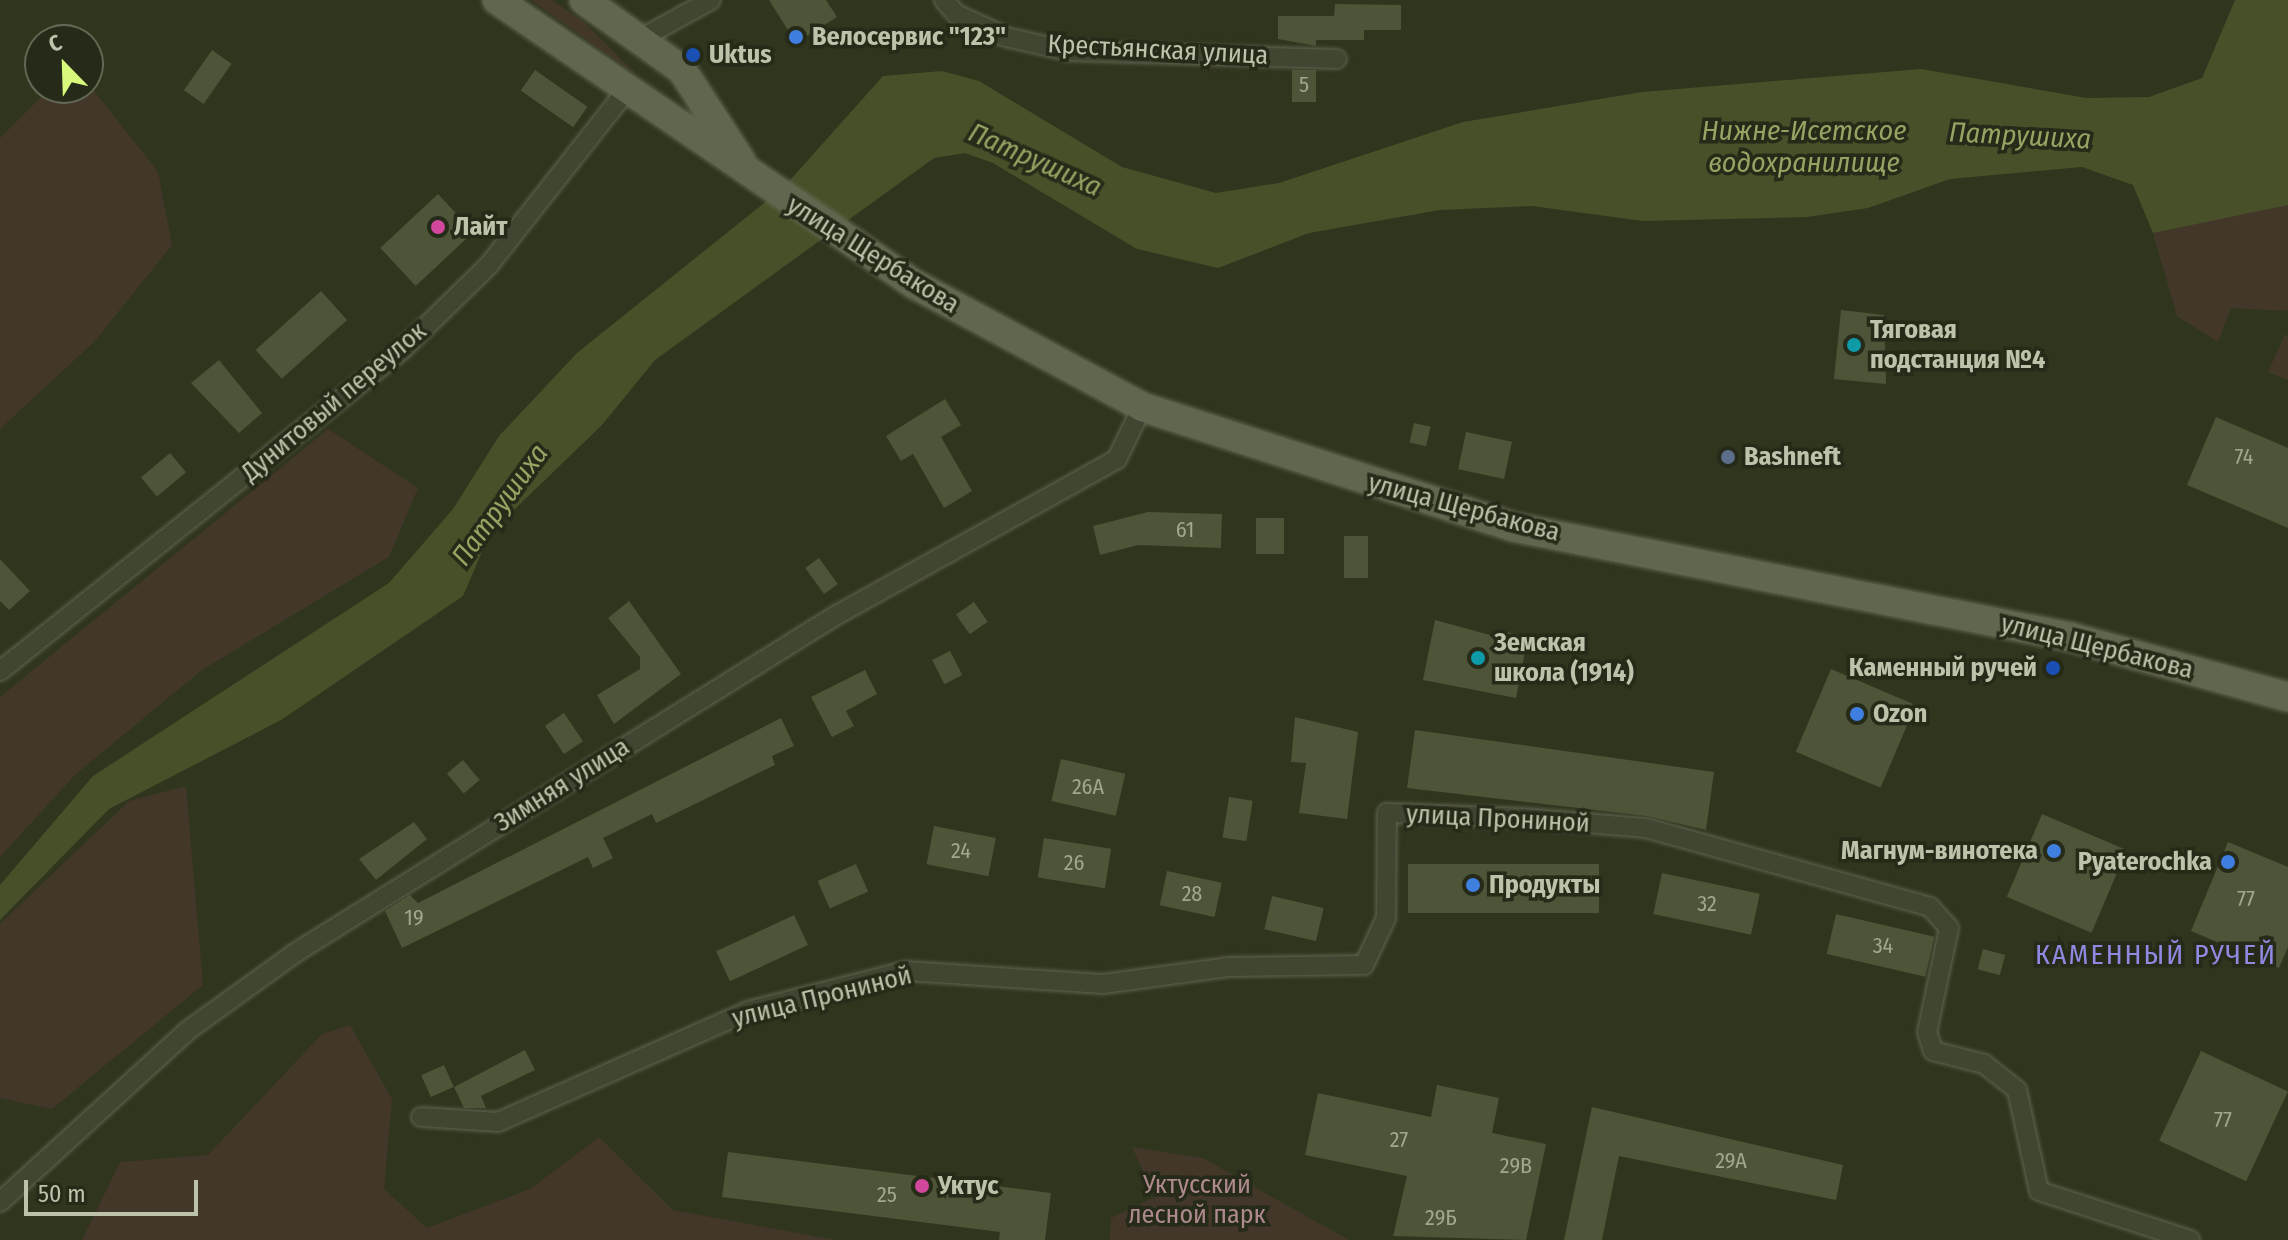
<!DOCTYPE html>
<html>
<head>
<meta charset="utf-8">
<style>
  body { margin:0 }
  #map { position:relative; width:2288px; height:1240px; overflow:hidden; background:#30351e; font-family:"Fira Sans Condensed",sans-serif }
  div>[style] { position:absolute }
  .green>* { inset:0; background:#423729 }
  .water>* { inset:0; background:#475028 }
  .building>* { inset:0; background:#4d5437; transform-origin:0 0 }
  .roads { filter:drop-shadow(0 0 2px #5f644f) drop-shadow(0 0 2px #5f644f) }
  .minor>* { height:18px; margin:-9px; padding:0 9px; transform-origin:9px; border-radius:9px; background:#414632 }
  .primary>* { height:28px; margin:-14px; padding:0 14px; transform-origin:14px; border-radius:14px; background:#61664f }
  .dots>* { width:22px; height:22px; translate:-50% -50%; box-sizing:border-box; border:4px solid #262a18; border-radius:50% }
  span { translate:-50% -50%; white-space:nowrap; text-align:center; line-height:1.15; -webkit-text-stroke:7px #262a18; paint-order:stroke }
  .number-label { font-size:22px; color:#a1a78e }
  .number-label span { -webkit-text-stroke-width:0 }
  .poi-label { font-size:26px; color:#bdc3ab; font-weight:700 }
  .left { translate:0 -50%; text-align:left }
  .right { translate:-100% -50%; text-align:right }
  .street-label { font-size:26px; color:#bdc3ab }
  .park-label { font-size:26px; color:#ae8a8e }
  .water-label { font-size:28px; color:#96a463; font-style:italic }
  .neighbourhood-label { font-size:28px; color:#9089e1; letter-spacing:2px }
  .north { position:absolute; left:24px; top:24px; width:80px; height:80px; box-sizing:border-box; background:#262a18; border:2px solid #626753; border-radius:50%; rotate:337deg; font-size:22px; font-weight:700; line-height:32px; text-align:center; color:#bdc3ab }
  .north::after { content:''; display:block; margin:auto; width:28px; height:36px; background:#d8f97b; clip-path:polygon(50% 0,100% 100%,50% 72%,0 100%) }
  .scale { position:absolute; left:24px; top:1180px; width:174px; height:36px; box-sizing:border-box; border:4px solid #bdc3ab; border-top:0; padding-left:10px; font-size:24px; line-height:28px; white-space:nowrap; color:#bdc3ab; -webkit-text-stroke:6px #262a18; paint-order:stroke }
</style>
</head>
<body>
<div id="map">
  <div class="green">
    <i style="clip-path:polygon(531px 0,552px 0,584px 22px,638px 76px)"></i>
    <i style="clip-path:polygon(88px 83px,158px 172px,172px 245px,94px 342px,0 429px,0 138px,50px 88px)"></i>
    <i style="clip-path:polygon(2278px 204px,2288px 205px,2288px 311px,2231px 308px,2218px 342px,2177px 316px,2153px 233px)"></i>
    <i style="clip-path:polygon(2285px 334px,2288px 336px,2288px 380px,2268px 372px)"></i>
    <i style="clip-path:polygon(328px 429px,418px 488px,389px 557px,202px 670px,76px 774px,0 857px,0 697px)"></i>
    <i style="clip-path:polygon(186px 786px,203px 985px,52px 1109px,0 1098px,0 924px,129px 801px)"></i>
    <i style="clip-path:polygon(350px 1025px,392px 1099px,384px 1189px,427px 1228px,530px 1189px,599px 1137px,673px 1210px,836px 1240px,82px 1240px,120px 1162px,208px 1155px,322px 1034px)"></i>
    <i style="clip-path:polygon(1132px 1147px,1203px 1158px,1349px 1240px,1110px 1240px,1111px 1218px,1155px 1197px)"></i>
  </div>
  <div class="water">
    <i style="clip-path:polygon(2235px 0,2288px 0,2288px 205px,2153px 233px,2133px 185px,2082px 167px,1950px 179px,1868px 208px,1807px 217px,1643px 221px,1532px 206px,1440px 210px,1309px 233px,1218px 268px,1137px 249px,993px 163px,965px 153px,934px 158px,655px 360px,602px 425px,490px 533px,463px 596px,281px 720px,109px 809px,0 920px,0 885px,93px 776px,389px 583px,453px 509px,499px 436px,577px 353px,784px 187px,883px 76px,942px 71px,979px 81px,1122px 167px,1216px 193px,1279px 183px,1463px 122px,1642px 92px,1921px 69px,2086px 98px,2149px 97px,2202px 78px)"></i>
  </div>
  <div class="building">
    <i style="clip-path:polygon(769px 0,826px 0,837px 17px,796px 43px)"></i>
    <i style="clip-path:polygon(1335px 4px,1401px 5px,1401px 30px,1364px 30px,1364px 40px,1316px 40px,1316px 46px,1278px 39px,1278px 16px,1334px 16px)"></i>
    <i style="left:212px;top:50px;width:24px;height:49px;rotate:35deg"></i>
    <i style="left:535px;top:70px;width:64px;height:25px;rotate:35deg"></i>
    <i style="left:1292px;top:70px;width:24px;height:32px"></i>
    <i style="left:438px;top:194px;width:52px;height:79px;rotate:47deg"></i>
    <i style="left:321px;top:291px;width:39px;height:88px;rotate:48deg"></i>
    <i style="clip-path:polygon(1841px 310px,1884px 315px,1886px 384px,1834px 379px)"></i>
    <i style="clip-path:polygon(219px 360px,262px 413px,239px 433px,191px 383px)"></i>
    <i style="clip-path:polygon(945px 399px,961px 425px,941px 437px,972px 491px,944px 508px,913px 454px,901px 461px,886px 436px)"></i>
    <i style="clip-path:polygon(2216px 417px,2288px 448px,2288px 528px,2187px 485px)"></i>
    <i style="left:1414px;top:423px;width:17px;height:20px;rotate:13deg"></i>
    <i style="left:1466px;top:432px;width:47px;height:38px;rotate:12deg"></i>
    <i style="left:170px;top:453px;width:25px;height:38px;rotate:50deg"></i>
    <i style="clip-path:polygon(1148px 512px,1222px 514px,1221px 548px,1138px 545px,1100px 555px,1093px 526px)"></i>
    <i style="left:1256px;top:518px;width:28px;height:36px"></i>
    <i style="left:1344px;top:536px;width:24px;height:42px"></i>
    <i style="left:819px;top:558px;width:32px;height:17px;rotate:54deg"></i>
    <i style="clip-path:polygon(0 559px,30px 591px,9px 610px,0 601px)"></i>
    <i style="clip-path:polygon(629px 601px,681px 674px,614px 724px,597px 695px,640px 669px,640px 657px,608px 618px)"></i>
    <i style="left:974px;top:602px;width:24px;height:22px;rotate:55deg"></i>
    <i style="clip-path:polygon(1435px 620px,1505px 639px,1506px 632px,1528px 637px,1516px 698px,1423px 680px)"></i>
    <i style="left:950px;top:651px;width:27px;height:20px;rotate:63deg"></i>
    <i style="left:1831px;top:669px;width:92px;height:90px;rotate:23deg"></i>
    <i style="clip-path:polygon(865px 670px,877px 694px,846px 711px,854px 726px,832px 737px,811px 697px)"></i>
    <i style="left:564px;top:713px;width:34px;height:23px;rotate:56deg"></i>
    <i style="clip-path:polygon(1295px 717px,1358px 732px,1347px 819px,1299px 813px,1306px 763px,1291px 762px)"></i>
    <i style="clip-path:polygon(781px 718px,794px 746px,772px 756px,775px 765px,656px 823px,652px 814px,603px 838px,613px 858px,593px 868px,588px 857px,402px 948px,385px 911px,410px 895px,418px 903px)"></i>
    <i style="clip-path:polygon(1415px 730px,1714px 772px,1706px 830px,1647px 816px,1407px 788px)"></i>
    <i style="left:1061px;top:759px;width:66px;height:43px;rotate:13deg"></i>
    <i style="left:463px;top:760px;width:26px;height:21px;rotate:50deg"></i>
    <i style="left:1229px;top:797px;width:24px;height:41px;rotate:9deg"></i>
    <i style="left:2042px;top:814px;width:92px;height:90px;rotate:23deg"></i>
    <i style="clip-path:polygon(414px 822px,427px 839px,376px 880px,359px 859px)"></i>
    <i style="left:934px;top:826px;width:63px;height:39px;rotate:11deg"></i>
    <i style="left:1044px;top:838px;width:68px;height:40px;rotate:9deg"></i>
    <i style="clip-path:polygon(2228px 842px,2288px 867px,2288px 947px,2279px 968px,2191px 931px)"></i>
    <i style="left:856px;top:864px;width:30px;height:42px;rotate:66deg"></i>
    <i style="left:1408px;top:864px;width:191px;height:49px"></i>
    <i style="left:1167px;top:871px;width:56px;height:35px;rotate:12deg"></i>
    <i style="left:1662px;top:873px;width:100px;height:42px;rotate:12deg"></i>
    <i style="left:1272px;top:896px;width:53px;height:34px;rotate:13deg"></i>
    <i style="left:1836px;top:914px;width:101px;height:41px;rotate:13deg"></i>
    <i style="left:794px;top:915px;width:33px;height:86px;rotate:65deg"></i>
    <i style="left:1983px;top:949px;width:23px;height:21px;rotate:15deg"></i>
    <i style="clip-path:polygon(525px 1050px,535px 1070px,481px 1096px,486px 1108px,464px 1108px,454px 1087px)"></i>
    <i style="left:2201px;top:1051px;width:96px;height:99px;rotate:25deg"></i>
    <i style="left:444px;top:1065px;width:24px;height:25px;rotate:66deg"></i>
    <i style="clip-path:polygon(1437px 1085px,1499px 1098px,1492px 1133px,1546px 1144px,1526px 1240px,1393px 1236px,1407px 1176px,1305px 1155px,1318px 1093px,1431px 1117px)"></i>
    <i style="clip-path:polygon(1592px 1107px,1843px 1165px,1836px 1200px,1619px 1156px,1602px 1240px,1564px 1240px)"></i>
    <i style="clip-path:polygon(728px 1152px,1051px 1193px,1045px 1240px,999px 1240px,1000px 1232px,722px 1197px)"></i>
  </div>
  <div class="roads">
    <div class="minor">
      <i style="left:944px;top:0;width:18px;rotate:49deg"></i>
      <i style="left:956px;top:14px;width:55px;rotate:24.7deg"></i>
      <i style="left:1006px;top:37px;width:63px;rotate:12.9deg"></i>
      <i style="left:1067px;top:51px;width:270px;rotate:1.7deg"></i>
      <i style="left:640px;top:39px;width:81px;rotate:-28.8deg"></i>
      <i style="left:0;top:671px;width:514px;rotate:-38.61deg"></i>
      <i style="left:402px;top:350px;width:122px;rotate:-44.3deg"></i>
      <i style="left:489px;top:265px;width:221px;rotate:-51.8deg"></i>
      <i style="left:421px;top:1117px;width:77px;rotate:3.7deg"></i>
      <i style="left:498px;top:1122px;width:274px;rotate:-23.9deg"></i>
      <i style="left:748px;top:1011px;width:163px;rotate:-14.2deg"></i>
      <i style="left:906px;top:971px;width:197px;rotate:3.8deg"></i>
      <i style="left:1103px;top:984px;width:126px;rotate:-7.7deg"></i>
      <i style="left:1228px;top:967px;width:136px;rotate:-0.8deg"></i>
      <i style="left:1364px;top:965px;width:52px;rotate:-64.9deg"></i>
      <i style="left:1386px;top:918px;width:105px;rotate:-89.5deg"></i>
      <i style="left:1387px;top:813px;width:138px;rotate:2.1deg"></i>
      <i style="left:1525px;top:818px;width:121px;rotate:4.7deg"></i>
      <i style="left:1646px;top:828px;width:295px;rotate:15.5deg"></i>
      <i style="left:1930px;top:907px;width:28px;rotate:48deg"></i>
      <i style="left:1949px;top:928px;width:106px;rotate:101.9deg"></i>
      <i style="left:1927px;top:1032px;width:20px;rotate:72deg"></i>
      <i style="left:1933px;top:1051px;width:53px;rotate:14.3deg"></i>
      <i style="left:1984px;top:1064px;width:42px;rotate:38.2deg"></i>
      <i style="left:2017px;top:1090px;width:103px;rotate:77.7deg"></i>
      <i style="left:2039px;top:1191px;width:159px;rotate:18deg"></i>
      <i style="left:0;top:1202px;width:253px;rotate:-42.4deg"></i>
      <i style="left:187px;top:1031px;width:133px;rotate:-35.8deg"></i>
      <i style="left:295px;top:953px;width:637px;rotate:-31.97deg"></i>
      <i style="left:835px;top:616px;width:323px;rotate:-29.1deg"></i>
      <i style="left:1117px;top:459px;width:58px;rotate:-64.3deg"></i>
    </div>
    <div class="primary">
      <i style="left:497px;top:0;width:505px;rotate:34.26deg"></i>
      <i style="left:914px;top:284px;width:259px;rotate:28.3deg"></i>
      <i style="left:1142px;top:407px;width:390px;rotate:17.9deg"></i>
      <i style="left:1513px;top:527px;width:568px;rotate:11.17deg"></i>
      <i style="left:2070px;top:637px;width:226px;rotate:15.4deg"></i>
      <i style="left:584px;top:0;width:120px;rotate:35.5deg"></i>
      <i style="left:682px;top:70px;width:108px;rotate:57deg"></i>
    </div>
  </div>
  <div class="dots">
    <i style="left:796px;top:37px;background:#3f7fe0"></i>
    <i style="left:693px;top:55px;background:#1a4fb4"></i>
    <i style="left:438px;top:227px;background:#d1479c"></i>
    <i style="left:1854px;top:345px;background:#0f9aa8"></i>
    <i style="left:1728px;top:457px;background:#5c6f8a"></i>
    <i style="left:1478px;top:658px;background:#0f9aa8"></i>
    <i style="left:2053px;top:668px;background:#1a4fb4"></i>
    <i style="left:1857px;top:714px;background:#3f7fe0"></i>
    <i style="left:2054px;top:851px;background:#3f7fe0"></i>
    <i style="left:2228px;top:862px;background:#3f7fe0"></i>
    <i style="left:1473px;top:885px;background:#3f7fe0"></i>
    <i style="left:922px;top:1186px;background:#d1479c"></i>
  </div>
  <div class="number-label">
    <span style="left:1304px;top:85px">5</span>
    <span style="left:2244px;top:457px">74</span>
    <span style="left:1185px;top:530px">61</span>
    <span style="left:1088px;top:787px">26А</span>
    <span style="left:961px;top:851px">24</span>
    <span style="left:1074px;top:863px">26</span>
    <span style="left:1192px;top:894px">28</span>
    <span style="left:2246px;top:899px">77</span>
    <span style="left:1707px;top:904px">32</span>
    <span style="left:414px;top:918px">19</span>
    <span style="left:1883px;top:946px">34</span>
    <span style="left:2223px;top:1120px">77</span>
    <span style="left:1399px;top:1140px">27</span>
    <span style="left:1731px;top:1161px">29А</span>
    <span style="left:1516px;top:1166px">29В</span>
    <span style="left:887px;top:1195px">25</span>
    <span style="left:1441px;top:1218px">29Б</span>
  </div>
  <div class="poi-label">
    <span class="left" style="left:812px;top:37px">Велосервис "123"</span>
    <span class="left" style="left:709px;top:55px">Uktus</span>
    <span class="left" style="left:454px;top:227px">Лайт</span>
    <span class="left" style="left:1870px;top:345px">Тяговая<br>подстанция №4</span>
    <span class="left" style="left:1744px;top:457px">Bashneft</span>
    <span class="left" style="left:1494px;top:658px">Земская<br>школа (1914)</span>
    <span class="right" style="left:2037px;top:668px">Каменный ручей</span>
    <span class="left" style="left:1873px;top:714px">Ozon</span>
    <span class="right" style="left:2038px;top:851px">Магнум-винотека</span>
    <span class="right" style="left:2212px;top:862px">Pyaterochka</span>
    <span class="left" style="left:1489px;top:885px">Продукты</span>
    <span class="left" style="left:938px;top:1186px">Уктус</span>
  </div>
  <div class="street-label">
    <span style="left:1158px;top:50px;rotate:3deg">Крестьянская улица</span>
    <span style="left:873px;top:255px;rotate:32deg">улица Щербакова</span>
    <span style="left:334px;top:402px;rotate:-40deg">Дунитовый переулок</span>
    <span style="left:1464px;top:508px;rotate:15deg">улица Щербакова</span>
    <span style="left:2097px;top:647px;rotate:14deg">улица Щербакова</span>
    <span style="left:562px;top:785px;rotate:-32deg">Зимняя улица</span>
    <span style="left:1498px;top:819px;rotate:3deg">улица Прониной</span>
    <span style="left:822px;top:997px;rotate:-14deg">улица Прониной</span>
  </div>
  <div class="park-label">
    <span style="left:1197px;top:1200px">Уктусский<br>лесной парк</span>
  </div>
  <div class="water-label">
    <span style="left:1804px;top:147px">Нижне-Исетское<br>водохранилище</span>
    <span style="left:2020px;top:136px;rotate:3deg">Патрушиха</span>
    <span style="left:1035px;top:160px;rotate:24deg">Патрушиха</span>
    <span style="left:500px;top:505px;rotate:-54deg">Патрушиха</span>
  </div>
  <div class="neighbourhood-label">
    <span style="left:2156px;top:955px">КАМЕННЫЙ РУЧЕЙ</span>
  </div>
  <div class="north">С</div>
  <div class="scale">50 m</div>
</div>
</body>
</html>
